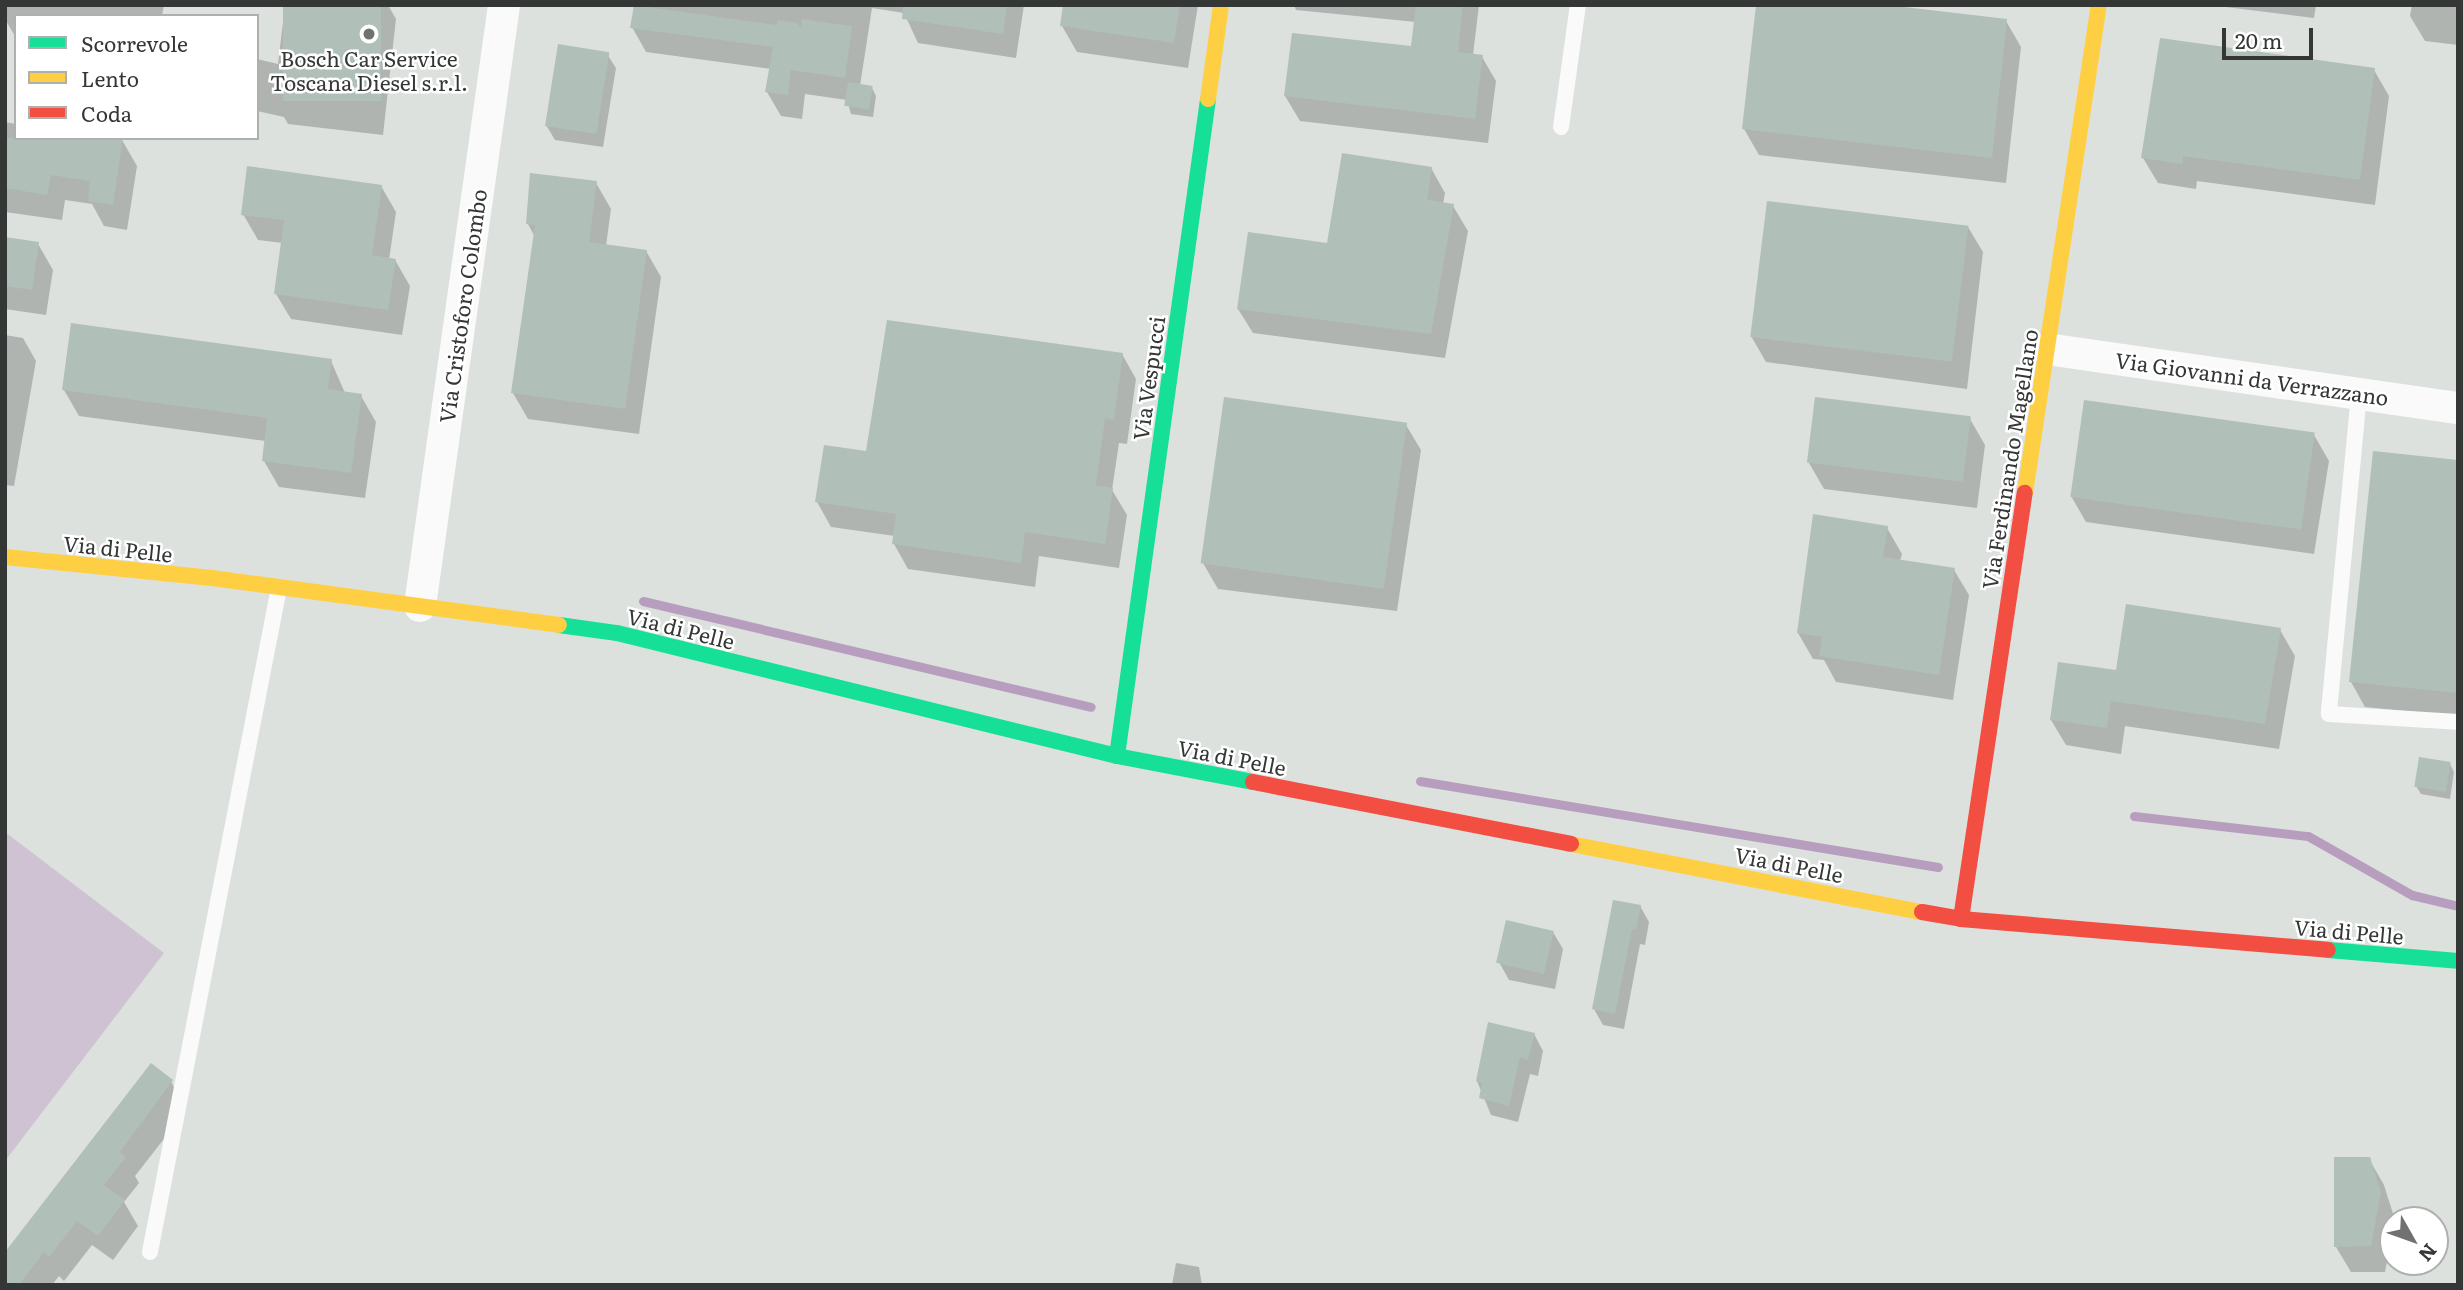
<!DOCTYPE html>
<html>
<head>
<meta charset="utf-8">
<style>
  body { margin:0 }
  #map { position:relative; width:2463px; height:1290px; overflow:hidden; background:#dce1de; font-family:Literata,serif }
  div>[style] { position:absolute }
  .green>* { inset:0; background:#cfc2d3 }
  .shadow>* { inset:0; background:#0003 }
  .stream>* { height:9px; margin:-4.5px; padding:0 4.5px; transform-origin:4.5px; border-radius:4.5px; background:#b89ebe }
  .building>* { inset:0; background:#b0bfb8; transform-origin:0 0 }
  .lane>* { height:16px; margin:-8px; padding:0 8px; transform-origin:8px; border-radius:8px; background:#fafafa }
  .street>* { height:32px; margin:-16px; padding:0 16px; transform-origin:16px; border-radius:16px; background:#fafafa }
  .fast>* { height:16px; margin:-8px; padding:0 8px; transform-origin:8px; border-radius:8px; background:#16e098 }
  .slow>* { height:16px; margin:-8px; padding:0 8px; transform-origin:8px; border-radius:8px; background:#ffcf43 }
  .jam>* { height:16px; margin:-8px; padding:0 8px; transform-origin:8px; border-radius:8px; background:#f24e42 }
  .dots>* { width:19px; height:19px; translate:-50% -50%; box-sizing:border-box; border:4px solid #fff; border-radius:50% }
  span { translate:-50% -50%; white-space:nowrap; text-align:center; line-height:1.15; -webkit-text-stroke:5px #fff; paint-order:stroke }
  .poi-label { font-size:21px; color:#343735 }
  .street-label { font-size:21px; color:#343735 }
  .frame { position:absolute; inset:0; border:7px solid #343735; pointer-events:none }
  .legend { position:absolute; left:14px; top:14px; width:245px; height:126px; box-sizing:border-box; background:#fff; border:2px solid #aeafae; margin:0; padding:9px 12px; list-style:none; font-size:21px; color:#343735 }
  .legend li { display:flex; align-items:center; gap:14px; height:35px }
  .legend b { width:35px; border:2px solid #aeafae }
  .north { position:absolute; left:2379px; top:1206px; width:70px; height:70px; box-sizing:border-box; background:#fff; border:2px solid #aeafae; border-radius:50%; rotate:130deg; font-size:19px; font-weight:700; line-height:28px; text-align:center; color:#343735 }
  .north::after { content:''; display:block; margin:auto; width:24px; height:32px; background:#6f7270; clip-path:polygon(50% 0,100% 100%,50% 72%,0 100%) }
  .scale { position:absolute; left:2222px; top:28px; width:91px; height:32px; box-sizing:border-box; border:4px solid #343735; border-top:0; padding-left:9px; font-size:21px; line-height:24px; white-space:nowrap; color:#343735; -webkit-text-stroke:5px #fff; paint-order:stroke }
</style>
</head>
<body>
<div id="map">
  <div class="green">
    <i style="clip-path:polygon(5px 832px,164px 953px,5px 1161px)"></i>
  </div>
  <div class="shadow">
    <i style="clip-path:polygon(6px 5px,164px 5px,162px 16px,16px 16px,16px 38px,5px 19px)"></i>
    <i style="clip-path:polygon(285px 5px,388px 5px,396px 19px,383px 135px,288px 124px,284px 117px,257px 111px,257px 59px,278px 64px)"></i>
    <i style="clip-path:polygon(635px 5px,1024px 5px,1016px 58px,918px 43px,904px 13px,872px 8px,860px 86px,872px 88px,876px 96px,873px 117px,851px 114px,847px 100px,805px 94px,802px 119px,781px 116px,767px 92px,771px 69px,646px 52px,632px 27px)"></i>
    <i style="clip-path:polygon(1065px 5px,1198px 5px,1188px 68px,1077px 52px,1062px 26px)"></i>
    <i style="clip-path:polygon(1294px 5px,1479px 5px,1473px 55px,1482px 57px,1496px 81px,1488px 143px,1300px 121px,1285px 96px,1413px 48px,1416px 22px,1296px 10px)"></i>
    <i style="clip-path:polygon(2210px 5px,2316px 5px,2314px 18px)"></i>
    <i style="clip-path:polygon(2412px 5px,2458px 5px,2458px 45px,2425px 41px,2410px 16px)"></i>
    <i style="clip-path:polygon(2006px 21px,2021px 47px,2006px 183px,1759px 155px,1744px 129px)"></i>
    <i style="clip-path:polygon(607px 54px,616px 68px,603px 147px,555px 140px,546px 125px)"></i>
    <i style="clip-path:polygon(2374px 70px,2389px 96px,2375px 205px,2197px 181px,2196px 189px,2158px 183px,2143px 158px)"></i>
    <i style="clip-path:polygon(5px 122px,16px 124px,16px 138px,122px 140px,137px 166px,127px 230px,104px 226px,92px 204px,65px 200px,62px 220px,5px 212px)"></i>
    <i style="clip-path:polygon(1431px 168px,1445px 193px,1443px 204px,1453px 206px,1468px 231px,1445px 358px,1253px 333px,1238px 309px)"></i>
    <i style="clip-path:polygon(596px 183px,611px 209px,606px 246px,646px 251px,661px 277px,639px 434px,528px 419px,513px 393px,535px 237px,528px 224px)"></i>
    <i style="clip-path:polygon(381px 186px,396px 212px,389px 260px,395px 260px,410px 286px,402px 335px,291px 319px,276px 294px,283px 243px,258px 240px,243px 214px)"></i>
    <i style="clip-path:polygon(1968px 227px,1983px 252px,1967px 389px,1766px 362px,1751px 336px)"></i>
    <i style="clip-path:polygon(5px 239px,38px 244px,53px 270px,46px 315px,5px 309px)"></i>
    <i style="clip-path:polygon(5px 335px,23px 338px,36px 361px,14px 486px,5px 485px)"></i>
    <i style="clip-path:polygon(1122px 354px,1136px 379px,1127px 444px,1119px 443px,1112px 490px,1127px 515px,1119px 568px,1039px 556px,1035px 587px,908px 569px,894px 544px,895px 536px,831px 527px,817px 502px,868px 453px)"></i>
    <i style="clip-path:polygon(331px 361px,345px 393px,361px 396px,376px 422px,365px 498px,279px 487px,264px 461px,266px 441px,79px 416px,64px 390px)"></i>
    <i style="clip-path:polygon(1970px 419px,1985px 445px,1977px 508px,1824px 489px,1809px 463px)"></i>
    <i style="clip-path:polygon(1406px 425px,1421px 450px,1397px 611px,1218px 589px,1203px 563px)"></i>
    <i style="clip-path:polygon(2314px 435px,2329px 461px,2314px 554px,2086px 522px,2071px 496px)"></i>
    <i style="clip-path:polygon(2458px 462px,2458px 716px,2365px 707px,2351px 682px)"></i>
    <i style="clip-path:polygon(1887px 528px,1902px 554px,1900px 561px,1954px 570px,1969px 595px,1953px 700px,1836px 682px,1824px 660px,1813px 659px,1798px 633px)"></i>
    <i style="clip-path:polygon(2280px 630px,2295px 656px,2279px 749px,2125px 726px,2121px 754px,2066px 745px,2051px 720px,2117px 672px)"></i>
    <i style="clip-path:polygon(2450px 764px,2454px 772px,2450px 799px,2421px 794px,2416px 786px)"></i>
    <i style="clip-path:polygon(1640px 906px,1649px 922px,1645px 945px,1640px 944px,1624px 1029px,1603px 1025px,1594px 1009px)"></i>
    <i style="clip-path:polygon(1553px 932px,1563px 949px,1555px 989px,1509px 980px,1499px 962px)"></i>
    <i style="clip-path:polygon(1534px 1034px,1543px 1051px,1538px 1076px,1530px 1074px,1518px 1122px,1491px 1115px,1477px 1081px)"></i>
    <i style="clip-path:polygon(171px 1081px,185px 1112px,135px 1176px,139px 1183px,124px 1202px,138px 1226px,113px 1260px,92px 1245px,64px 1281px,59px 1276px,52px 1285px,5px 1285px)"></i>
    <i style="clip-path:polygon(2369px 1159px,2384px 1185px,2395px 1220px,2385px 1272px,2351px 1272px,2336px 1247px)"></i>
    <i style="clip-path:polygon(1176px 1263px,1199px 1267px,1202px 1285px,1172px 1285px)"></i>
  </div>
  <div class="stream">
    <i style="left:643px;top:601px;width:460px;rotate:13.3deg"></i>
    <i style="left:1420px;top:781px;width:525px;rotate:9.43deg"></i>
    <i style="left:2134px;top:816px;width:175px;rotate:6.6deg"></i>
    <i style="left:2308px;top:836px;width:120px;rotate:29.6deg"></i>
    <i style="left:2412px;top:895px;width:47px;rotate:13.4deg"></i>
  </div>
  <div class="building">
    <i style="left:283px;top:5px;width:98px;height:96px"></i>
    <i style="clip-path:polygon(634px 5px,777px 25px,778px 20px,797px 23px,801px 28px,802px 19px,852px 26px,845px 78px,791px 70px,788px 95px,765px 92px,773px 47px,630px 28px)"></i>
    <i style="clip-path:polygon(903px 5px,1007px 5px,1003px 34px,902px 19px)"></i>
    <i style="clip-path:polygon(1063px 5px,1180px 5px,1174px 43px,1060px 26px)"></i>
    <i style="clip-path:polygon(1416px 5px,1463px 5px,1458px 52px,1483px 55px,1475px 119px,1284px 96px,1292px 33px,1411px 46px)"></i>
    <i style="clip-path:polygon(1756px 5px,1887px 5px,2007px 19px,1992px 158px,1742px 129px)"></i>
    <i style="clip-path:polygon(2160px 38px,2375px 68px,2360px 180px,2183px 156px,2182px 164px,2141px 158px)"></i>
    <i style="left:558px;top:44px;width:52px;height:83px;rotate:9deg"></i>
    <i style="left:848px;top:82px;width:25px;height:24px;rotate:9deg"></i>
    <i style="clip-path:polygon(5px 138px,123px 138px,113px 205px,88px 201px,90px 181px,51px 175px,47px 195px,5px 188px)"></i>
    <i style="clip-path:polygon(1342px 153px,1432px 167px,1427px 200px,1454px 204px,1431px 334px,1237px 309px,1248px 232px,1327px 243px)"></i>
    <i style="clip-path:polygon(247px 166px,382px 185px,372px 255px,396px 259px,388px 310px,274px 294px,284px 220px,241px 215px)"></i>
    <i style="clip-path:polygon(530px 173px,597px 181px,589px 242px,647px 250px,625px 409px,511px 393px,535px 225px,526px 224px)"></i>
    <i style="left:1767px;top:201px;width:203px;height:137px;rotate:7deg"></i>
    <i style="clip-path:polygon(5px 237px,39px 242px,32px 290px,5px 286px)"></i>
    <i style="clip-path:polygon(887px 320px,1123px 353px,1114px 420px,1105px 418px,1096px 485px,1113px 488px,1105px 544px,1025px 532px,1021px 563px,892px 544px,896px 514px,815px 502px,824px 445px,866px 451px)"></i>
    <i style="clip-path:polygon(71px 323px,332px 359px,328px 389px,362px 394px,351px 473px,262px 461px,267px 418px,62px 390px)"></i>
    <i style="left:1224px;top:397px;width:185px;height:168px;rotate:8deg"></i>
    <i style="left:1815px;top:397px;width:157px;height:66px;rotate:7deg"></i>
    <i style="left:2084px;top:400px;width:233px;height:98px;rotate:8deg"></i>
    <i style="clip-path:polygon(2373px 451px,2458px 460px,2458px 693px,2349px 682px)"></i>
    <i style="clip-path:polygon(1813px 514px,1888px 526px,1883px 557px,1955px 568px,1939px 675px,1819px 656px,1822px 637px,1797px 633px)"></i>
    <i style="clip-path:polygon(2126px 604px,2281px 628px,2265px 724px,2111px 701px,2107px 728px,2050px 720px,2058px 662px,2116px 670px)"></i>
    <i style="left:2419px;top:757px;width:32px;height:30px;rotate:9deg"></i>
    <i style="clip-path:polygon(1613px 900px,1641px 905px,1636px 930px,1632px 929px,1615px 1014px,1592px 1009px)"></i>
    <i style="left:1506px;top:920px;width:49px;height:44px;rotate:13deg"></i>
    <i style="clip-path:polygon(1488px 1022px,1535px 1033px,1528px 1060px,1520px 1057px,1509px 1106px,1479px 1098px,1482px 1083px,1476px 1081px)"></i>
    <i style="clip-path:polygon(151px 1063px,173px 1080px,120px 1152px,126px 1157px,104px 1185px,125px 1200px,98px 1236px,77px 1221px,49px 1257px,44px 1252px,19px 1285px,5px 1285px,5px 1252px)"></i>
    <i style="clip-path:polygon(2334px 1157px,2370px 1157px,2381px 1193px,2371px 1246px,2334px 1247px)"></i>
  </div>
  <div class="lane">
    <i style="left:1561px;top:127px;width:123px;rotate:-82.1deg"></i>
    <i style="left:2359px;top:394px;width:321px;rotate:95.4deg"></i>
    <i style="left:2329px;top:714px;width:129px;rotate:3.5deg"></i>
    <i style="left:150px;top:1252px;width:676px;rotate:-79.01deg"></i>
  </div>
  <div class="street">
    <i style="left:2047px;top:349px;width:415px;rotate:8.2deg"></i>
    <i style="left:420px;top:606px;width:607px;rotate:-82.04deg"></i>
  </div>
  <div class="fast">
    <i style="left:559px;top:625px;width:59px;rotate:7.9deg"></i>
    <i style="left:617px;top:633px;width:515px;rotate:13.82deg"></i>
    <i style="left:1117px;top:756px;width:138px;rotate:10.8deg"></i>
    <i style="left:1117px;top:756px;width:663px;rotate:-82.11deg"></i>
    <i style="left:2328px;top:950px;width:130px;rotate:4.8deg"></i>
  </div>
  <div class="slow">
    <i style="left:1208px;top:99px;width:95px;rotate:-82.1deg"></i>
    <i style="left:2025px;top:493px;width:494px;rotate:-81.4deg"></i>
    <i style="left:5px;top:557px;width:208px;rotate:5.8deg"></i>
    <i style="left:212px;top:578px;width:350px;rotate:7.7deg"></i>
    <i style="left:1571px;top:844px;width:358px;rotate:11deg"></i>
  </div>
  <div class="jam">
    <i style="left:1253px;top:782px;width:324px;rotate:11deg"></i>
    <i style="left:1922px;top:912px;width:40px;rotate:10deg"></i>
    <i style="left:1961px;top:919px;width:368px;rotate:4.8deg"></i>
    <i style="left:1961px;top:919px;width:431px;rotate:-81.5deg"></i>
  </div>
  <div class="dots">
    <i style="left:369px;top:34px;background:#6f7270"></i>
  </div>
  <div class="poi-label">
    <span style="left:369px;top:70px">Bosch Car Service<br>Toscana Diesel s.r.l.</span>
  </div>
  <div class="street-label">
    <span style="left:462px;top:306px;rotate:-82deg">Via Cristoforo Colombo</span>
    <span style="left:1148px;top:378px;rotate:-82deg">Via Vespucci</span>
    <span style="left:2252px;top:378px;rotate:8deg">Via Giovanni da Verrazzano</span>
    <span style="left:2009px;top:459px;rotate:-81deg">Via Ferdinando Magellano</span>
    <span style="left:118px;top:548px;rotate:6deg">Via di Pelle</span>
    <span style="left:681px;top:628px;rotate:14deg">Via di Pelle</span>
    <span style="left:1232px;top:757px;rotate:11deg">Via di Pelle</span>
    <span style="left:1789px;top:864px;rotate:11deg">Via di Pelle</span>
    <span style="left:2349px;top:931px;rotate:5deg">Via di Pelle</span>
  </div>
  <div class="frame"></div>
  <ul class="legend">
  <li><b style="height:9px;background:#16e098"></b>Scorrevole</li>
  <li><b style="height:9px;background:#ffcf43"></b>Lento</li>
  <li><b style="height:9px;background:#f24e42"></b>Coda</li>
  </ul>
  <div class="north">N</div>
  <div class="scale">20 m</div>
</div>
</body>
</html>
